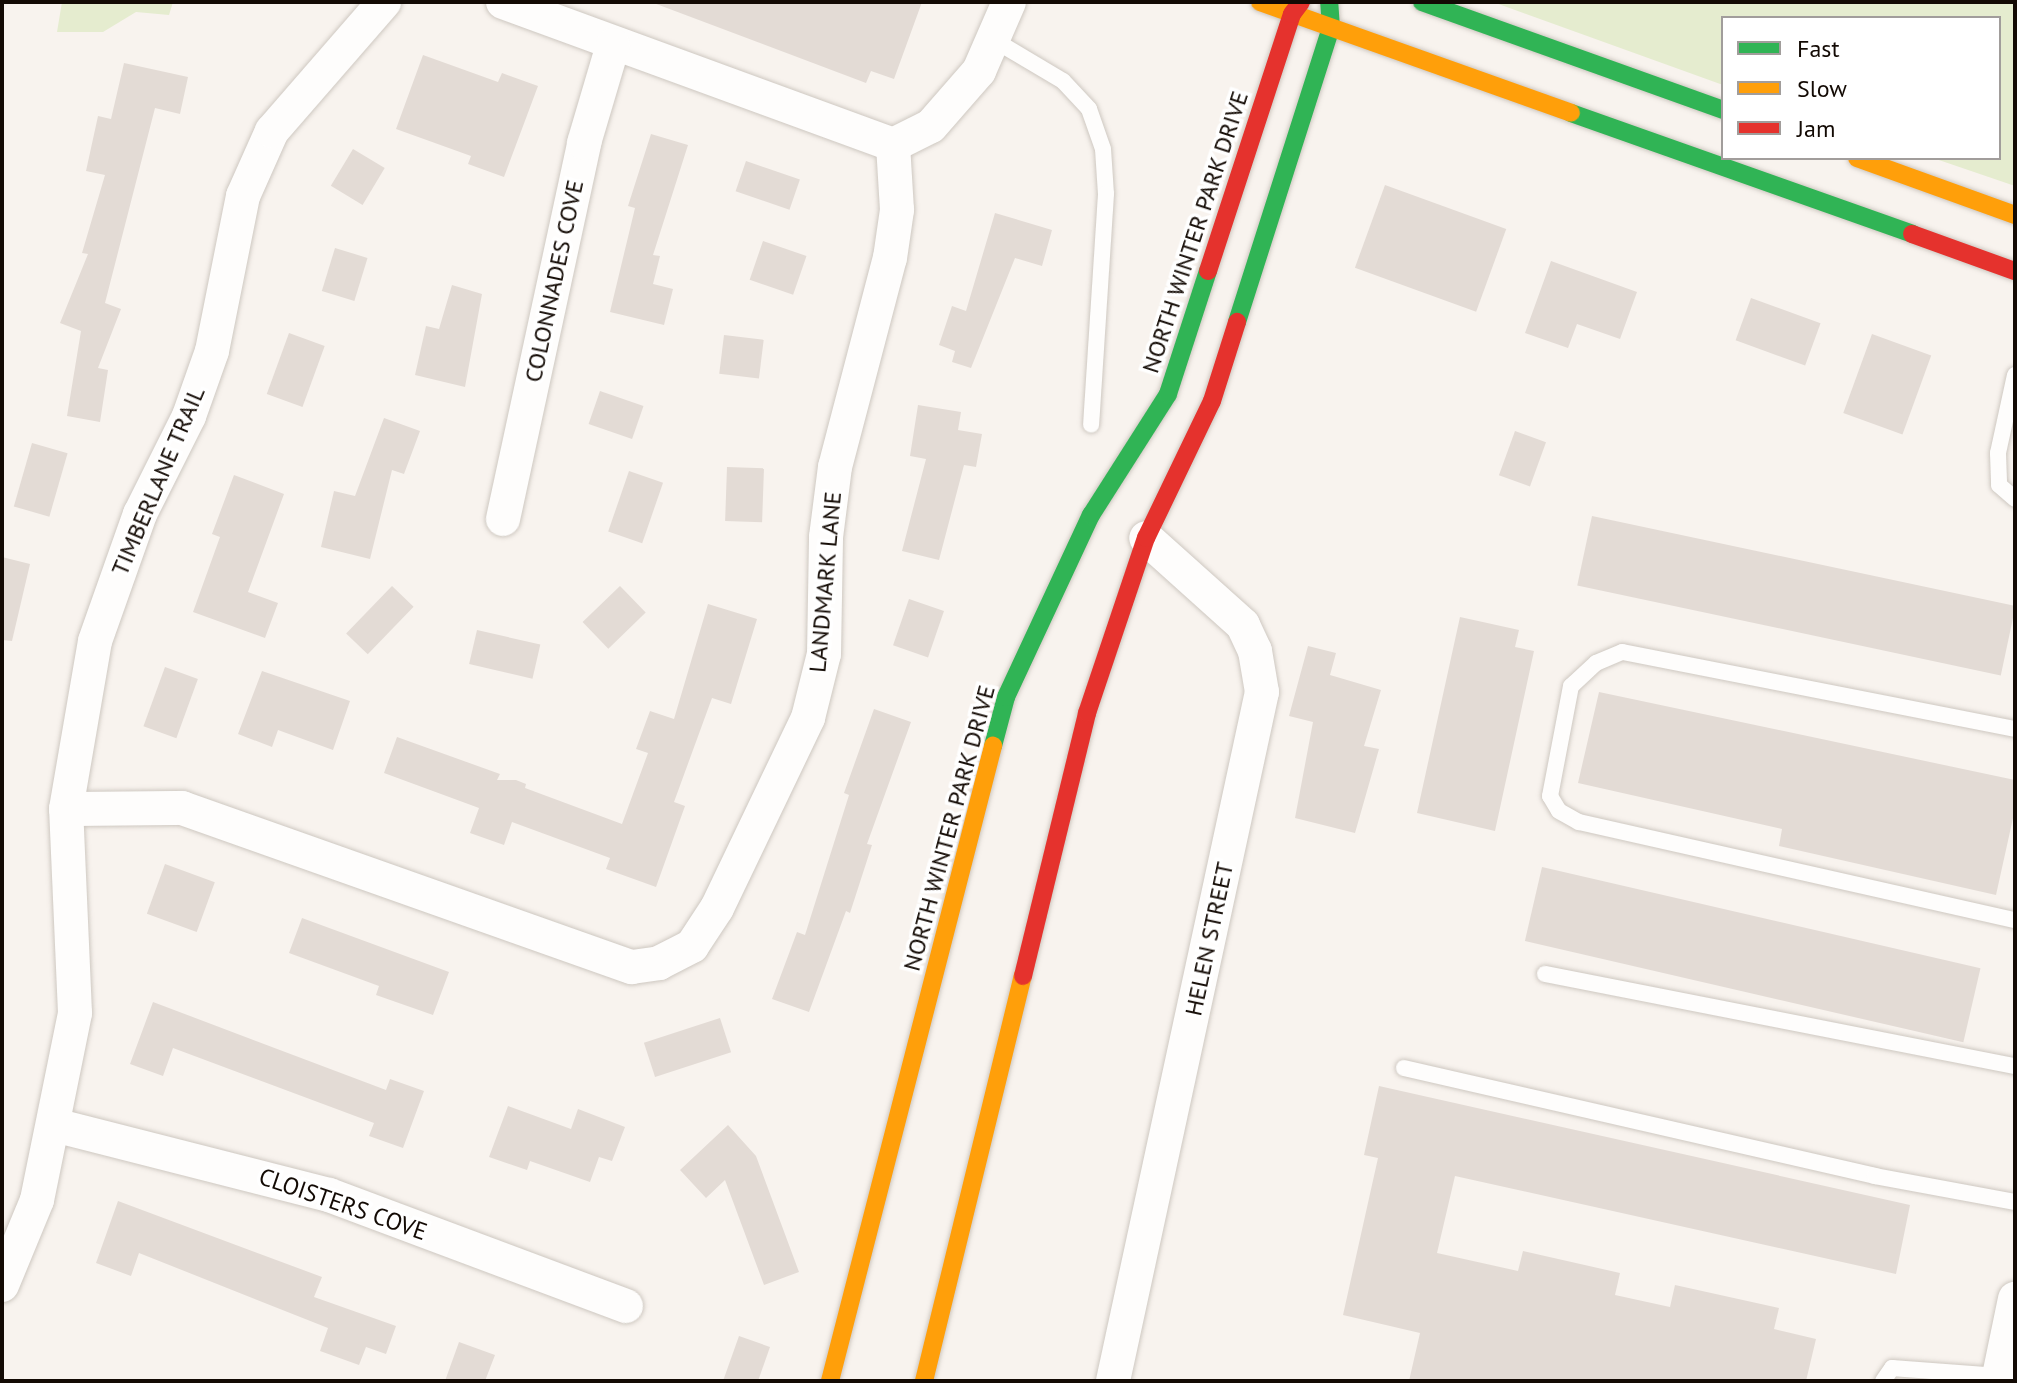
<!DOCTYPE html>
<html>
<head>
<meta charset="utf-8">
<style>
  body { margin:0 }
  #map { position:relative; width:2017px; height:1383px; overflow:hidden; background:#f8f3ee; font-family:"PT Sans",sans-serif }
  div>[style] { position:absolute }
  .green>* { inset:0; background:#e5eccf }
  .building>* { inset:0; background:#e3dbd5; transform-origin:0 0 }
  .roads { filter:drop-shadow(0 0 2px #cec8c1) drop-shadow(0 0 2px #cec8c1) }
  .lane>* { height:16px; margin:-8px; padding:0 8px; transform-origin:8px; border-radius:8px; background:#fefdfc }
  .street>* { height:34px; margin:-17px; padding:0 17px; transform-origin:17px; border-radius:17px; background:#fefdfc }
  .fast>* { height:18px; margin:-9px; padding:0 9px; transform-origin:9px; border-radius:9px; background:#30b455 }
  .slow>* { height:18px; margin:-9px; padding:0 9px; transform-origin:9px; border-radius:9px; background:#ff9f0a }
  .jam>* { height:18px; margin:-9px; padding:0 9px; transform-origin:9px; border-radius:9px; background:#e5322d }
  span { translate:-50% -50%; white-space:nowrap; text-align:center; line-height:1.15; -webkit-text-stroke:7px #fff; paint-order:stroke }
  .street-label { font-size:24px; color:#130a04 }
  .frame { position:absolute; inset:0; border:4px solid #130a04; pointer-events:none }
  .legend { position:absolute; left:1721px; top:16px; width:280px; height:144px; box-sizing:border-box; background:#fff; border:2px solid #a19d9b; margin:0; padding:10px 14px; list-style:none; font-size:24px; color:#130a04 }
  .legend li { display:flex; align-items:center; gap:16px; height:40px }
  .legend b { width:40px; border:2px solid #a19d9b }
</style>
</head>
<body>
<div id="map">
  <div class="green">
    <i style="clip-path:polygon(62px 2px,173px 2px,169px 15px,136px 12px,103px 32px,57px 32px)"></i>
    <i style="clip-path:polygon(1493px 2px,2015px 2px,2015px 186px,1933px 158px,1999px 158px,1999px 18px,1723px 18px,1723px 85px)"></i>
  </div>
  <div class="building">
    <i style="clip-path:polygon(651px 2px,922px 2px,894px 79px,871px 71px,866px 83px)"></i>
    <i style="clip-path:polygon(423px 55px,498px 82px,502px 73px,538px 86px,504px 177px,468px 164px,471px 156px,396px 129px)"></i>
    <i style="clip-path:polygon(124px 63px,188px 77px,180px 114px,155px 108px,105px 303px,121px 309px,98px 368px,108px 370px,100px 422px,67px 416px,81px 331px,60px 323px,88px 254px,82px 253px,105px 175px,86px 171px,98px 116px,111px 119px)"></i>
    <i style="clip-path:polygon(651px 134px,688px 145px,653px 255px,660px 256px,653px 284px,673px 289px,664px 325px,610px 312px,635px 208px,628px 206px)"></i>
    <i style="left:353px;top:149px;width:37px;height:43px;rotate:31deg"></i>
    <i style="left:746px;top:161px;width:57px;height:32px;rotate:19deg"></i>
    <i style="left:1385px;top:185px;width:129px;height:88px;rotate:20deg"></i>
    <i style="clip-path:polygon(995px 213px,1052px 230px,1042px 266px,1015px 258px,971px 368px,952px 362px,955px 351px,939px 345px,952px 306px,966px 311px)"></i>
    <i style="left:763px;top:241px;width:46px;height:41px;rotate:19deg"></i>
    <i style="left:335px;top:248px;width:34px;height:45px;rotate:17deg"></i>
    <i style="clip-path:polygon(1551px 261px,1637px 292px,1620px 339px,1577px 324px,1568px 348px,1525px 333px)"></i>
    <i style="clip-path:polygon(452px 285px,482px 294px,465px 387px,415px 375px,426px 326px,439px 329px)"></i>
    <i style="left:1751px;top:298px;width:74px;height:45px;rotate:20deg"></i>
    <i style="left:289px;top:333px;width:38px;height:65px;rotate:20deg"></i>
    <i style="left:1872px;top:334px;width:63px;height:84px;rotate:20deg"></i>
    <i style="left:724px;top:335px;width:40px;height:39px;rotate:7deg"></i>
    <i style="left:600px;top:391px;width:46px;height:35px;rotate:19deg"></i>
    <i style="clip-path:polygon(918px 405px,961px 412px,958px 430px,982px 434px,976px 467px,964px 465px,939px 560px,902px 551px,926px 459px,910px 456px)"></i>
    <i style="clip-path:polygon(384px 418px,420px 431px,404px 474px,392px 470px,370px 559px,321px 547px,334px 491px,355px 496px)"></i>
    <i style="left:1515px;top:431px;width:33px;height:47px;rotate:20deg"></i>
    <i style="left:32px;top:443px;width:37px;height:66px;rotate:16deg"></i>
    <i style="left:727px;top:467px;width:37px;height:54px;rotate:2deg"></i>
    <i style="left:629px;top:471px;width:36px;height:64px;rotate:19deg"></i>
    <i style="clip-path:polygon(234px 475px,284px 494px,248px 592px,278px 603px,265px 638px,193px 612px,220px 537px,212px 534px)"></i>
    <i style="left:1592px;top:516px;width:433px;height:71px;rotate:12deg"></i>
    <i style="clip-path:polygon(2px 557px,30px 564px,12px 641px,2px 640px)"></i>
    <i style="left:392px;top:586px;width:30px;height:66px;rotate:44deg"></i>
    <i style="left:620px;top:586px;width:37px;height:52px;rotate:46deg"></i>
    <i style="left:909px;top:599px;width:37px;height:49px;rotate:19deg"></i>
    <i style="clip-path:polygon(708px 604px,757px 619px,731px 704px,712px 698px,674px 802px,685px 806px,656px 887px,606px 869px,610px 858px,512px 822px,504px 845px,470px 833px,479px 808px,384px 773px,397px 737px,500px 774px,497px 780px,516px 780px,526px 784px,525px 788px,622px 824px,648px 753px,636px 749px,650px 711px,674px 719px)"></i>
    <i style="clip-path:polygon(1460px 617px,1519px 630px,1515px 647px,1534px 651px,1495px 831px,1417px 813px)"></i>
    <i style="left:477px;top:630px;width:65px;height:35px;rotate:13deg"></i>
    <i style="clip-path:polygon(1308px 646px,1336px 653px,1330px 675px,1381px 690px,1364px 746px,1379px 749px,1355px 833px,1295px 818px,1313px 722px,1289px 716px)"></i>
    <i style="left:165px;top:667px;width:35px;height:63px;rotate:20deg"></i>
    <i style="clip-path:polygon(262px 671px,350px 701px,333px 750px,278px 730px,272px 747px,238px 734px)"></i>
    <i style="clip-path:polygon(1599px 692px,2015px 780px,2015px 809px,1996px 895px,1779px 846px,1782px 829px,1578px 783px)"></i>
    <i style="clip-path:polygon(874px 709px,911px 722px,867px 844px,872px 845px,850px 913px,846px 911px,809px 1012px,772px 999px,797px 932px,805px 935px,849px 795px,844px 793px)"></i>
    <i style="left:165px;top:864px;width:53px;height:53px;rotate:20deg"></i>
    <i style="left:1542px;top:867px;width:450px;height:76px;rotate:13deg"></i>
    <i style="clip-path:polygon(302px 918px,449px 972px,433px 1015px,376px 995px,379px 986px,289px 953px)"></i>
    <i style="clip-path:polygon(153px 1002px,386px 1090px,390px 1079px,424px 1091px,403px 1148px,369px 1136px,374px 1123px,173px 1048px,163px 1076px,130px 1064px)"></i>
    <i style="left:720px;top:1018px;width:36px;height:80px;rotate:72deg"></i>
    <i style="clip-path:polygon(1379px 1086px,1910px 1205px,1896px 1274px,1455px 1176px,1437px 1253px,1518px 1271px,1523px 1251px,1620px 1273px,1615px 1295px,1670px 1307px,1675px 1285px,1779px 1308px,1774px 1329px,1816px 1339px,1806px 1381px,1409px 1381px,1420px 1333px,1343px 1315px,1378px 1158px,1364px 1155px)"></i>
    <i style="clip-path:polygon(508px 1106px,571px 1129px,578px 1109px,625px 1127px,612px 1161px,599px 1157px,590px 1182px,530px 1161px,527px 1170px,489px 1157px)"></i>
    <i style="clip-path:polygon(728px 1125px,756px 1156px,799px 1272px,764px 1285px,725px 1180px,706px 1198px,680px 1170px)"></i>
    <i style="clip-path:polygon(118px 1201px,322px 1277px,314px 1297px,396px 1326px,386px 1354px,366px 1347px,359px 1365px,320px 1351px,328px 1328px,139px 1253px,131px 1276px,96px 1263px)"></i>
    <i style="clip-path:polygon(739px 1336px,770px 1347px,758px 1381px,723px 1381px)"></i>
    <i style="clip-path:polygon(459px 1342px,495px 1355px,485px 1381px,445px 1381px)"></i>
  </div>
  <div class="roads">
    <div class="lane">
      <i style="left:994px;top:40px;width:80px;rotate:30.7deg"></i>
      <i style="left:1063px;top:81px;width:38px;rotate:47deg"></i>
      <i style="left:1089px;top:109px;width:42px;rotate:70.7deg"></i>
      <i style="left:1103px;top:149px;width:45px;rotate:86.2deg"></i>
      <i style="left:1106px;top:194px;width:231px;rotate:93.7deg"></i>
      <i style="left:2015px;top:375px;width:80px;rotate:102.3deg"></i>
      <i style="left:1998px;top:453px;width:32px;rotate:88deg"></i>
      <i style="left:1999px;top:485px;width:21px;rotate:41deg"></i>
      <i style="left:2015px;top:729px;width:400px;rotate:-168.9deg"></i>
      <i style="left:1622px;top:652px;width:28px;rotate:157deg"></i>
      <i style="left:1596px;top:663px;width:34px;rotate:137deg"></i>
      <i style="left:1571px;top:686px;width:112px;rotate:100.8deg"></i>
      <i style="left:1550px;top:796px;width:17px;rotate:59deg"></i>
      <i style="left:1559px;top:811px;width:23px;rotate:29deg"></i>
      <i style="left:1579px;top:822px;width:447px;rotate:12.7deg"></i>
      <i style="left:1545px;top:974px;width:479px;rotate:11.1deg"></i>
      <i style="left:1404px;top:1068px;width:483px;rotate:12.9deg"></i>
      <i style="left:1875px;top:1176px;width:142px;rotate:10.5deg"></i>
      <i style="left:1883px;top:1381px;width:16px;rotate:-55deg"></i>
      <i style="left:1892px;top:1368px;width:107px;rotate:4.3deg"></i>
    </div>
    <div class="street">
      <i style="left:503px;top:2px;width:415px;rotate:20.1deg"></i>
      <i style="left:893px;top:145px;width:42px;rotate:-26.6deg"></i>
      <i style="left:931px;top:126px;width:73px;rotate:-48.9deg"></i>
      <i style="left:979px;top:71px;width:75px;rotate:-66.5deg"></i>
      <i style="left:503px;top:519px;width:385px;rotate:-77.8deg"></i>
      <i style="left:584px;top:143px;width:102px;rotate:-73.5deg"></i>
      <i style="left:66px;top:809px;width:116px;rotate:-0.5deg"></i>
      <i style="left:182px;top:808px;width:477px;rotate:19.5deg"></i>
      <i style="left:632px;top:967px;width:27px;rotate:-8deg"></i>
      <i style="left:659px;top:963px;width:37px;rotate:-27deg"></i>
      <i style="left:692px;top:946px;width:45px;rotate:-56.7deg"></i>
      <i style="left:717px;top:908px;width:211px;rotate:-64.4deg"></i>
      <i style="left:808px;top:718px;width:66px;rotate:-76deg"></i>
      <i style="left:824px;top:654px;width:117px;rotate:-89deg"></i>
      <i style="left:826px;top:537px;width:71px;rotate:-82.7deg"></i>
      <i style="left:835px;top:467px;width:216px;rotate:-75.3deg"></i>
      <i style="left:890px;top:258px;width:49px;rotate:-81.7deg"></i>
      <i style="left:897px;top:210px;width:65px;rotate:-93.5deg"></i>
      <i style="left:54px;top:1125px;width:284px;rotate:14.3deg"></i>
      <i style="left:329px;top:1195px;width:317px;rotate:20.5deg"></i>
      <i style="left:2px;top:1285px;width:92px;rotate:-67.6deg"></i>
      <i style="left:37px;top:1200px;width:191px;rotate:-78.5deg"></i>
      <i style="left:75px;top:1013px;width:204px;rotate:-92.5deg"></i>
      <i style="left:66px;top:809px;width:170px;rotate:-80.2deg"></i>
      <i style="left:95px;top:641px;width:135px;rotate:-70.5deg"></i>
      <i style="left:140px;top:514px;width:110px;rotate:-63.4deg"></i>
      <i style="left:189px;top:416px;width:69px;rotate:-70.5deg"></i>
      <i style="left:212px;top:351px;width:158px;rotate:-78.7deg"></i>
      <i style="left:243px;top:196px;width:71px;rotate:-66deg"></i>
      <i style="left:272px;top:131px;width:171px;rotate:-49deg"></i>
      <i style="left:1113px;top:1381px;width:705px;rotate:-77.8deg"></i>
      <i style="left:1262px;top:692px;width:42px;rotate:-99.7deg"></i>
      <i style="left:1255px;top:651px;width:29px;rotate:-115deg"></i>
      <i style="left:1243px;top:625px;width:130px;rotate:-138.1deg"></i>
      <i style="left:1998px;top:1381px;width:84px;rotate:-78.3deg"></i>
    </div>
    <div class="fast">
      <i style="left:1422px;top:2px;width:320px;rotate:19.7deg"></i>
      <i style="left:1571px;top:113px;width:362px;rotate:19.5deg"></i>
      <i style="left:1237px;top:322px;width:309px;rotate:-72.3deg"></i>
      <i style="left:1331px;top:28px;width:26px;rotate:-94deg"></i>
      <i style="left:993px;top:746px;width:51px;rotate:-75.1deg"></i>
      <i style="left:1006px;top:697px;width:201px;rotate:-65deg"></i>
      <i style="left:1091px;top:515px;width:143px;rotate:-57.5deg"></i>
      <i style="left:1168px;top:394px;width:129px;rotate:-72deg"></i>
    </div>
    <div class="slow">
      <i style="left:1260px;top:2px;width:330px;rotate:19.6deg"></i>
      <i style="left:1857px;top:158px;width:168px;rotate:19.8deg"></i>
      <i style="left:830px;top:1381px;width:656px;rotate:-75.6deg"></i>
      <i style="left:924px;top:1381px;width:417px;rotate:-76.3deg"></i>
    </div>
    <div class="jam">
      <i style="left:1912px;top:234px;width:109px;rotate:19.8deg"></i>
      <i style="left:1208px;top:271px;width:270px;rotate:-71.9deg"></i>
      <i style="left:1292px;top:14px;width:15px;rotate:-53deg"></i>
      <i style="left:1023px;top:976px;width:271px;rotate:-76.3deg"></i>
      <i style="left:1087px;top:713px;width:185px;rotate:-71.4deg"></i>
      <i style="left:1146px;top:538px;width:152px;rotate:-64.3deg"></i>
      <i style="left:1212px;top:401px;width:83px;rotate:-72.4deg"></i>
    </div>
  </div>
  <div class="street-label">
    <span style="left:1195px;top:232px;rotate:-72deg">NORTH WINTER PARK DRIVE</span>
    <span style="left:554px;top:281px;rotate:-78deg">COLONNADES COVE</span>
    <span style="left:158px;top:481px;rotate:-67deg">TIMBERLANE TRAIL</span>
    <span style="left:825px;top:582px;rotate:-85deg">LANDMARK LANE</span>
    <span style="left:949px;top:828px;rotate:-75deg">NORTH WINTER PARK DRIVE</span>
    <span style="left:1209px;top:939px;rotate:-78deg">HELEN STREET</span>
    <span style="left:343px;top:1204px;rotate:19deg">CLOISTERS COVE</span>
  </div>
  <div class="frame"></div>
  <ul class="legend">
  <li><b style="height:10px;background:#30b455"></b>Fast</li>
  <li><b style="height:10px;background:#ff9f0a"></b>Slow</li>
  <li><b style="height:10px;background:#e5322d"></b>Jam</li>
  </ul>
</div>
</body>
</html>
